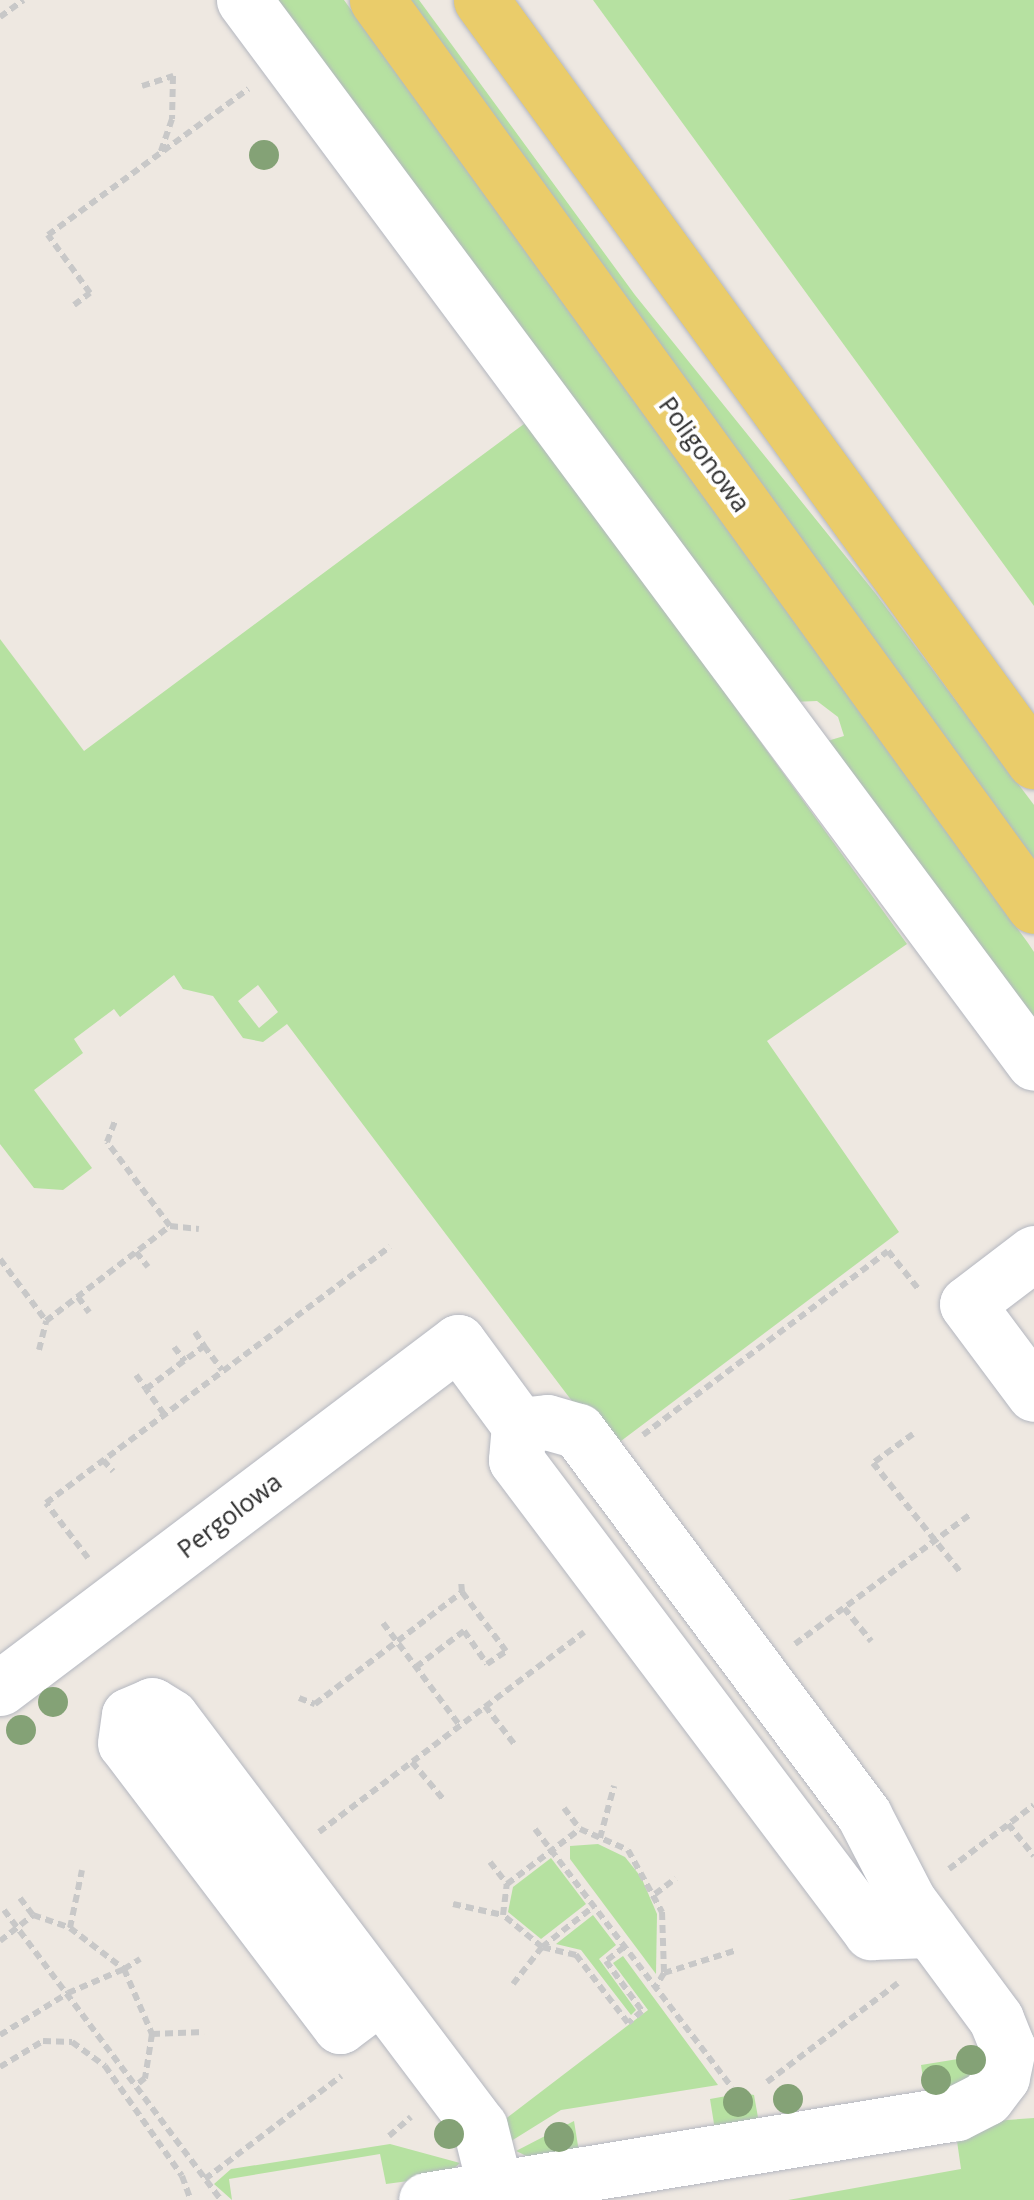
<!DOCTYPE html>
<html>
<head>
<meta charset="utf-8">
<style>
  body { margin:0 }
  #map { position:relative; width:1034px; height:2200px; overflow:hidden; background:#eee8e1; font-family:"Open Sans",sans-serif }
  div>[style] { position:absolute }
  .green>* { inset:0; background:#b6e1a1 }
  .path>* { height:6px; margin-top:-3px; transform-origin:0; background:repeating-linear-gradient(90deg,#c8c8c8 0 8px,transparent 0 13px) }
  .roads { filter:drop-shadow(0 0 2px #b4b7c0) drop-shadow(0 0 2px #b4b7c0) }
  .minor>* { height:55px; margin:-27.5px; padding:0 27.5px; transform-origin:27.5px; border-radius:27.5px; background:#fff }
  .major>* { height:55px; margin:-27.5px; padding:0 27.5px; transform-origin:27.5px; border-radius:27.5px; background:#eacc6a }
  .trees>* { width:30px; height:30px; margin:-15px; border-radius:50%; background:#84a276 }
  span { translate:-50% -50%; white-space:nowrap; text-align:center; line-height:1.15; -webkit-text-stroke:8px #fff; paint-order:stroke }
  .street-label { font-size:25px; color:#2d2d2d }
</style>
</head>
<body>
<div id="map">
  <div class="green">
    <i style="clip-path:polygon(272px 0,344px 0,1028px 943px,1034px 952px,1034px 1032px,824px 742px,844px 736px,838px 717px,817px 701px,792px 702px)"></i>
    <i style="clip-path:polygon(410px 0,419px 0,635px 295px,876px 594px,1034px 805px,1034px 860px)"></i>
    <i style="clip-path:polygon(593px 0,1034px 0,1034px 606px)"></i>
    <i style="clip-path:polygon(evenodd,528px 421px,907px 944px,767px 1041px,899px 1232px,609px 1450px,287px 1024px,263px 1042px,243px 1038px,213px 996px,183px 989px,174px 975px,120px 1017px,114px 1009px,74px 1039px,83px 1053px,34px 1090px,92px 1168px,63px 1190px,34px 1188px,0 1144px,0 639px,84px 751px,528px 421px,258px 985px,278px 1012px,259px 1028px,238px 1001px,258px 985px)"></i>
    <i style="clip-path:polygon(598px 1844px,625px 1857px,641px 1877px,657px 1914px,656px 1974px,570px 1859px,570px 1846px)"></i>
    <i style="clip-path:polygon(551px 1858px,586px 1904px,541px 1939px,508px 1912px,513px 1887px)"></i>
    <i style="clip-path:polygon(593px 1915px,616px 1945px,599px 1959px,636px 2010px,631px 2015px,581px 1950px,556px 1944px)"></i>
    <i style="clip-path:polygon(623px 1956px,718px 2085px,561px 2110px,508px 2143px,495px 2127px,648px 2010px,613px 1963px)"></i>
    <i style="clip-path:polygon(984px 2040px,992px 2068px,926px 2097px,921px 2065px,958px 2059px)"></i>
    <i style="clip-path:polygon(743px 2093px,754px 2095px,759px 2123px,715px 2130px,710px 2099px)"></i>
    <i style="clip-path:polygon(1034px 2118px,1034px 2200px,788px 2200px,961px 2169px,956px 2134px,994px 2121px)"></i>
    <i style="clip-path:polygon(574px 2121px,579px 2152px,535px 2160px,516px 2151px)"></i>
    <i style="clip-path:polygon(390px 2144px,460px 2163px,446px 2176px,386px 2184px,380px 2154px,229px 2179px,232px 2200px,214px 2184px,231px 2169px)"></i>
  </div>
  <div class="path">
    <i style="left:0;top:17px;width:29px;rotate:-36deg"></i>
    <i style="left:142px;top:86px;width:33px;rotate:-18deg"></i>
    <i style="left:173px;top:76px;width:43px;rotate:91.3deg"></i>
    <i style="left:172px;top:119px;width:36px;rotate:109deg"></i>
    <i style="left:74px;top:305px;width:20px;rotate:-37deg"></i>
    <i style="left:90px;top:293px;width:72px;rotate:-125.9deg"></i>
    <i style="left:48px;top:235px;width:248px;rotate:-36.1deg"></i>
    <i style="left:170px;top:1226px;width:29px;rotate:6deg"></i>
    <i style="left:136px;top:1252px;width:19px;rotate:51deg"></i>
    <i style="left:0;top:1259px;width:77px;rotate:53.4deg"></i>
    <i style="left:46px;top:1321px;width:156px;rotate:-37.5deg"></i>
    <i style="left:170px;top:1226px;width:105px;rotate:-126.9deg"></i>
    <i style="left:107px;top:1142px;width:25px;rotate:-69deg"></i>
    <i style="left:78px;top:1297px;width:19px;rotate:54deg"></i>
    <i style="left:195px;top:1332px;width:17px;rotate:57deg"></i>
    <i style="left:174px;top:1347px;width:18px;rotate:52deg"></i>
    <i style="left:39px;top:1350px;width:30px;rotate:-76deg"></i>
    <i style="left:136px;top:1375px;width:17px;rotate:54deg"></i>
    <i style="left:164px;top:1414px;width:31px;rotate:-126deg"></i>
    <i style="left:146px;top:1389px;width:72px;rotate:-36.6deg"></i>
    <i style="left:204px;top:1346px;width:30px;rotate:53deg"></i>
    <i style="left:913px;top:1434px;width:49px;rotate:144.1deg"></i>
    <i style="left:873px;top:1463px;width:141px;rotate:51.3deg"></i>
    <i style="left:643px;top:1435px;width:306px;rotate:-36.9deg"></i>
    <i style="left:888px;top:1251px;width:51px;rotate:51.3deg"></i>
    <i style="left:103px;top:1460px;width:15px;rotate:48deg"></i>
    <i style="left:88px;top:1558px;width:69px;rotate:-127.4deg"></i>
    <i style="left:46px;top:1503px;width:429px;rotate:-36.7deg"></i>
    <i style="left:844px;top:1608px;width:43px;rotate:50.7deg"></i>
    <i style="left:383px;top:1623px;width:129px;rotate:53.2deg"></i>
    <i style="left:795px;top:1644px;width:220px;rotate:-36.5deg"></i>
    <i style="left:416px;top:1667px;width:60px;rotate:-36.9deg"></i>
    <i style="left:464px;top:1631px;width:40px;rotate:55.1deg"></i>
    <i style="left:487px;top:1664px;width:23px;rotate:-34deg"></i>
    <i style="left:506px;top:1651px;width:74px;rotate:-126.7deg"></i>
    <i style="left:299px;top:1698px;width:17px;rotate:21deg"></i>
    <i style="left:315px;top:1704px;width:185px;rotate:-37.3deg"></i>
    <i style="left:462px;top:1592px;width:12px;rotate:-95deg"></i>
    <i style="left:485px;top:1706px;width:49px;rotate:52.4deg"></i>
    <i style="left:412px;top:1762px;width:48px;rotate:50deg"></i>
    <i style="left:564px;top:1808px;width:26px;rotate:53deg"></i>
    <i style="left:1008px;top:1824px;width:41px;rotate:50.9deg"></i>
    <i style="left:535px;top:1829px;width:325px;rotate:52.7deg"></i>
    <i style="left:319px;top:1832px;width:332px;rotate:-37deg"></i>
    <i style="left:600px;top:1838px;width:54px;rotate:-74.9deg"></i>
    <i style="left:490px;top:1862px;width:28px;rotate:52deg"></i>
    <i style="left:949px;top:1869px;width:106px;rotate:-37deg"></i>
    <i style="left:655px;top:1894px;width:26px;rotate:-37deg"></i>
    <i style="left:20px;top:1898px;width:21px;rotate:53deg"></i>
    <i style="left:453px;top:1904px;width:51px;rotate:12.4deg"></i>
    <i style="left:4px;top:1910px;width:362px;rotate:53.2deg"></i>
    <i style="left:70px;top:1928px;width:59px;rotate:-78.3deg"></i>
    <i style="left:0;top:1941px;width:42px;rotate:-38.2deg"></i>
    <i style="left:33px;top:1915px;width:39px;rotate:19deg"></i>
    <i style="left:70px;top:1928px;width:68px;rotate:37.2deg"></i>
    <i style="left:124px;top:1969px;width:19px;rotate:-32deg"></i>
    <i style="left:624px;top:1947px;width:23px;rotate:142deg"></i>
    <i style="left:606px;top:1961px;width:62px;rotate:54.2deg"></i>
    <i style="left:642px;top:2011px;width:18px;rotate:139deg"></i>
    <i style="left:628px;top:2023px;width:86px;rotate:-127.4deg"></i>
    <i style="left:576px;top:1955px;width:35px;rotate:-167deg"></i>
    <i style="left:542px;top:1947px;width:50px;rotate:-140.6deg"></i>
    <i style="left:503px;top:1915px;width:31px;rotate:-83deg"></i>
    <i style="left:507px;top:1884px;width:91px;rotate:-37deg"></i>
    <i style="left:580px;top:1829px;width:52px;rotate:23.6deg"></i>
    <i style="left:628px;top:1850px;width:71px;rotate:61.3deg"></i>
    <i style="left:662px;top:1912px;width:61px;rotate:88.1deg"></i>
    <i style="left:664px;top:1973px;width:17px;rotate:121deg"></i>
    <i style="left:664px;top:1973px;width:77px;rotate:-17.5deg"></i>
    <i style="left:513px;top:1984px;width:47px;rotate:-51.9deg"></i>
    <i style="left:542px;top:1947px;width:65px;rotate:-38.1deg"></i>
    <i style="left:152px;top:2034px;width:52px;rotate:-2.2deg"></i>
    <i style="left:0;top:2035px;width:80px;rotate:-31.7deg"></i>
    <i style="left:68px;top:1993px;width:61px;rotate:-23.2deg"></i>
    <i style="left:124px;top:1969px;width:71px;rotate:66.7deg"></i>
    <i style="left:152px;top:2034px;width:45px;rotate:99deg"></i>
    <i style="left:145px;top:2078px;width:13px;rotate:141deg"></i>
    <i style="left:0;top:2067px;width:50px;rotate:-31.2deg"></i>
    <i style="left:43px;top:2041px;width:29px;rotate:2deg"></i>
    <i style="left:72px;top:2042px;width:41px;rotate:36deg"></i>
    <i style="left:105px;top:2066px;width:134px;rotate:55deg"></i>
    <i style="left:182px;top:2176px;width:23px;rotate:70deg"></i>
    <i style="left:767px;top:2082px;width:164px;rotate:-37.1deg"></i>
    <i style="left:389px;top:2136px;width:29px;rotate:-41deg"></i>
    <i style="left:205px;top:2179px;width:171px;rotate:-37.1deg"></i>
  </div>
  <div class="roads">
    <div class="minor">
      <i style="left:244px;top:0;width:1324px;rotate:53.38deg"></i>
      <i style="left:1034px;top:1253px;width:84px;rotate:142.7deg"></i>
      <i style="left:967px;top:1304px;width:112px;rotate:53.3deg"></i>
      <i style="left:519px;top:1425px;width:35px;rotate:95deg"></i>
      <i style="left:516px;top:1460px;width:591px;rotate:53.05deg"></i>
      <i style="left:871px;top:1932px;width:59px;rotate:-1.9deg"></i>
      <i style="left:0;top:1688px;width:574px;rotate:-37.07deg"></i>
      <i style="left:458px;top:1342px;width:103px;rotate:53.7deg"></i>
      <i style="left:519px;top:1425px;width:28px;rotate:-6deg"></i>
      <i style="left:547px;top:1422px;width:32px;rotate:16deg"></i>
      <i style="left:578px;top:1431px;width:479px;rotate:53.3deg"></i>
      <i style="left:864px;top:1815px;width:96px;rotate:62.6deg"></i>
      <i style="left:908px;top:1900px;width:148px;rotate:53.5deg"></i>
      <i style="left:996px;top:2019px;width:31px;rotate:68deg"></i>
      <i style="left:1008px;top:2048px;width:30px;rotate:102deg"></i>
      <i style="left:1002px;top:2077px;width:26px;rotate:127deg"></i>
      <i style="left:986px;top:2098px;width:34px;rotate:153deg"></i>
      <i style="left:956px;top:2113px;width:537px;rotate:170.68deg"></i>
      <i style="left:380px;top:1996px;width:50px;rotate:143.1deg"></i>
      <i style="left:340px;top:2026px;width:355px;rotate:-127.2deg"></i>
      <i style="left:125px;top:1743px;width:28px;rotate:-82deg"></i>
      <i style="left:129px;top:1715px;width:25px;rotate:-23deg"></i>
      <i style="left:152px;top:1705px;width:22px;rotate:32deg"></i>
      <i style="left:171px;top:1717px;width:513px;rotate:53deg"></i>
      <i style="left:480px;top:2127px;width:62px;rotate:76deg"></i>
    </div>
    <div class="major">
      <i style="left:377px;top:0;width:1119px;rotate:54.05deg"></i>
      <i style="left:481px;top:0;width:941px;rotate:54deg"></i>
    </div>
  </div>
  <div class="trees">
    <i style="left:264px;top:155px"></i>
    <i style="left:53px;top:1702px"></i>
    <i style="left:21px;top:1730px"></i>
    <i style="left:971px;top:2060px"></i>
    <i style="left:936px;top:2080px"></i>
    <i style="left:788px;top:2099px"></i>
    <i style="left:738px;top:2102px"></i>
    <i style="left:449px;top:2134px"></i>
    <i style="left:559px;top:2137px"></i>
  </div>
  <div class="street-label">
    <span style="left:705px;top:454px;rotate:54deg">Poligonowa</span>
    <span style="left:229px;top:1515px;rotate:-37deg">Pergolowa</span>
  </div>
</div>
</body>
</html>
